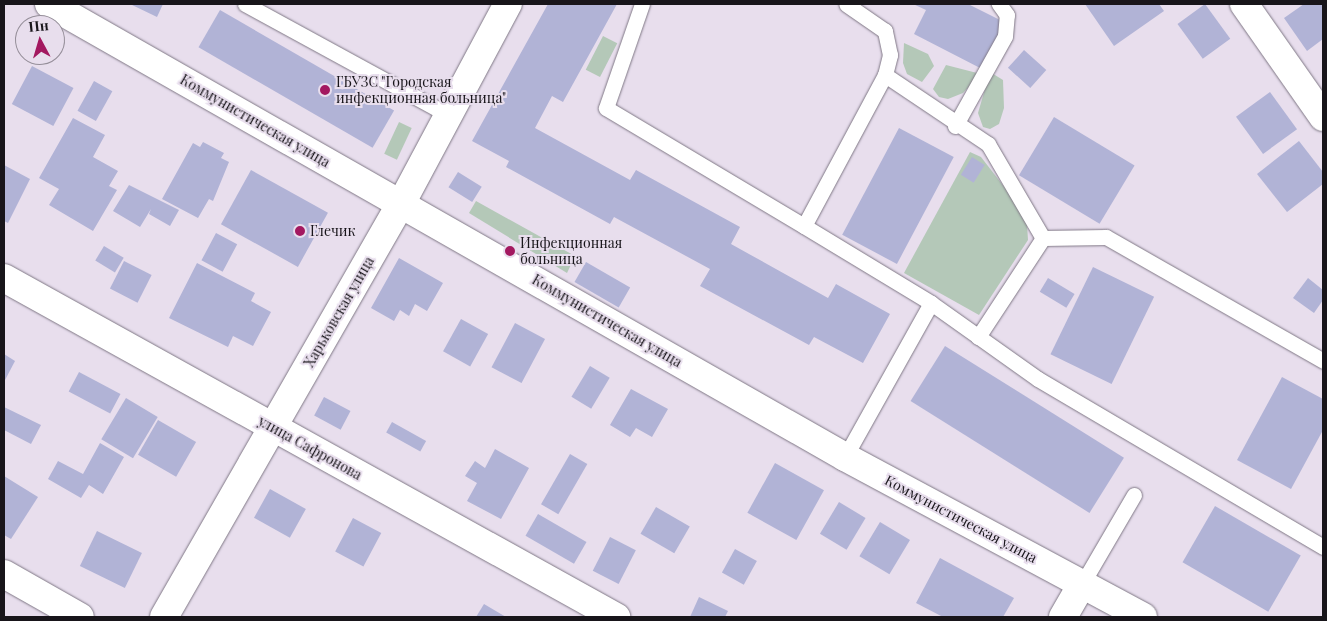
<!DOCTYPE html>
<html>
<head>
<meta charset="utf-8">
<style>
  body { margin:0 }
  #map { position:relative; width:1327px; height:621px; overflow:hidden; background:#e8deed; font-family:"Playfair Display",serif }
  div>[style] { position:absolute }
  .green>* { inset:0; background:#b4c8b8; transform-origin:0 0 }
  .building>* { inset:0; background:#b1b3d6; transform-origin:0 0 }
  .roads { filter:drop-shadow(0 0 1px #7f7785) drop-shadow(0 0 1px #7f7785) }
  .service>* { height:15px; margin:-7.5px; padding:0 7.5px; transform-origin:7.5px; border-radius:7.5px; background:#fff }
  .minor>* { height:28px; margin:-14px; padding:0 14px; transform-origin:14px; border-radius:14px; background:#fff }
  .tertiary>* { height:28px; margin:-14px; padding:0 14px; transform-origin:14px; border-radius:14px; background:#fff }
  .dots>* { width:14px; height:14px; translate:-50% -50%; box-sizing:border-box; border:2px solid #e8deed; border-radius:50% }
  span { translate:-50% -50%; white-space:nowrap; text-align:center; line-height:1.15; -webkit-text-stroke:4px #e8deed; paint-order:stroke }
  .poi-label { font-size:14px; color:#18151a }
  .left { translate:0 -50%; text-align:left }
  .street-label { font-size:14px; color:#18151a }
  .frame { position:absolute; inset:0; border:5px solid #18151a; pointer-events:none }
  .north { position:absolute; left:15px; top:15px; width:50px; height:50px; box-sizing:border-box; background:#e8deed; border:1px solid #958e99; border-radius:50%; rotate:354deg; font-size:14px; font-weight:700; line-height:20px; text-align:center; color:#18151a }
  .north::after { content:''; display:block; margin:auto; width:18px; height:22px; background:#a31860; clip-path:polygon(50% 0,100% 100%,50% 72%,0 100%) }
</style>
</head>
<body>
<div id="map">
  <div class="green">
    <i style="left:603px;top:36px;width:16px;height:38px;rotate:27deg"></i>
    <i style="clip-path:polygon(904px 43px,928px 54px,934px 66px,922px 82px,907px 74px,903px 63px)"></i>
    <i style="clip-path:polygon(946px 65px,981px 74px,963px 93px,948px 99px,939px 97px,933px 89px)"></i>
    <i style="clip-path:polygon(990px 72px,1003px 80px,1004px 108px,999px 124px,990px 129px,983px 127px,978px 113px)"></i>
    <i style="left:399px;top:122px;width:14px;height:35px;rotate:25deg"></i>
    <i style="clip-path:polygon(970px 152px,981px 157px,1012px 197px,1027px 225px,1028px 240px,979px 315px,904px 273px)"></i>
    <i style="clip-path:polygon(476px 201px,575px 256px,567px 273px,469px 213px)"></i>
  </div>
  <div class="building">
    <i style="clip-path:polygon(130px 4px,163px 4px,157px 17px)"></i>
    <i style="clip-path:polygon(548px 4px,617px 4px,563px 102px,552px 96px,535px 128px,630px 180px,636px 170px,740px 227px,731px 244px,828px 298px,836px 284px,890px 314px,863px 363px,814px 337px,809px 345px,700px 286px,710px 269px,614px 217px,610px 224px,506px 167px,509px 161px,472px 141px)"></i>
    <i style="clip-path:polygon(913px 4px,968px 4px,1006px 23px,982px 69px,914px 34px,926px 10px)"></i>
    <i style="clip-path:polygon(1085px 4px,1159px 4px,1164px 11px,1114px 46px)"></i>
    <i style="left:1205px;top:4px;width:43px;height:34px;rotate:54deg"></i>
    <i style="clip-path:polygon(1304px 4px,1323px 4px,1323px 39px,1307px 51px,1284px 18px)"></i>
    <i style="left:220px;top:10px;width:201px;height:43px;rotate:30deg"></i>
    <i style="left:1024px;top:50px;width:30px;height:24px;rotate:42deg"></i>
    <i style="left:32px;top:66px;width:47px;height:43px;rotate:28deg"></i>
    <i style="left:94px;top:81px;width:21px;height:34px;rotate:29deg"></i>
    <i style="left:1270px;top:92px;width:46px;height:42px;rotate:54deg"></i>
    <i style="left:1054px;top:117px;width:94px;height:68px;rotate:31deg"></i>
    <i style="clip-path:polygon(73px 118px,105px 135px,93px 157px,118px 171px,109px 186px,117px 190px,93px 231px,49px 205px,59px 189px,39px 178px)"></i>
    <i style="left:899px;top:128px;width:62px;height:121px;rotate:28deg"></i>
    <i style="clip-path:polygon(1299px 141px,1323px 172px,1323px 184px,1287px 212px,1257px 174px)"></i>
    <i style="clip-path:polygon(203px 142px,224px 153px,221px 158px,229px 162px,213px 201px,209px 199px,198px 218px,162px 199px,193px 143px,200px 147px)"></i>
    <i style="left:972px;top:157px;width:15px;height:21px;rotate:32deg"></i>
    <i style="clip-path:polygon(4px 165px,30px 179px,8px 223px,4px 221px)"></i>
    <i style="left:251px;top:170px;width:88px;height:62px;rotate:29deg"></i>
    <i style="left:458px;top:172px;width:28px;height:18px;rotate:32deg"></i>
    <i style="clip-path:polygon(129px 185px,179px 210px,170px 226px,149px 214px,151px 209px,140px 227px,113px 211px)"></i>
    <i style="left:216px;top:233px;width:24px;height:31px;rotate:28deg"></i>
    <i style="left:104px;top:246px;width:23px;height:17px;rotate:31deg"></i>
    <i style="clip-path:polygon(399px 258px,443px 283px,427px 311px,415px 304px,409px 316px,400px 310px,394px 321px,371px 308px)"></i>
    <i style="left:124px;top:261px;width:31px;height:31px;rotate:27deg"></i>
    <i style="left:586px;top:262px;width:51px;height:23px;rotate:30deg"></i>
    <i style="clip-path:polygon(197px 263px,255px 293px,251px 301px,271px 312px,253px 346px,233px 336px,228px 347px,169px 318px)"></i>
    <i style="left:1093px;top:267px;width:68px;height:97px;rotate:26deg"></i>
    <i style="left:1048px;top:278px;width:31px;height:16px;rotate:31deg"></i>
    <i style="clip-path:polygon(1308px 278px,1323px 290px,1323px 300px,1314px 313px,1293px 298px)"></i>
    <i style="left:461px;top:319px;width:31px;height:37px;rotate:29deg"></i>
    <i style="left:515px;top:323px;width:34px;height:50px;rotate:28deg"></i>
    <i style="left:945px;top:346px;width:211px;height:65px;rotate:32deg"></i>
    <i style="clip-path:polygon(4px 354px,15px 361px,4px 382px)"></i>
    <i style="left:590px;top:366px;width:23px;height:36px;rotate:31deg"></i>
    <i style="left:79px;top:372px;width:47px;height:22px;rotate:28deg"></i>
    <i style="clip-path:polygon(1282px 377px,1323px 399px,1323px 430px,1291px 489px,1237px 460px)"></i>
    <i style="clip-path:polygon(631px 389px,668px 409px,652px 437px,636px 428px,630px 437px,610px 425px)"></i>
    <i style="left:324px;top:397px;width:30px;height:21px;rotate:28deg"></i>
    <i style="left:126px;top:398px;width:37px;height:48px;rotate:31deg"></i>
    <i style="clip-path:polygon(4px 407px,41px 425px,31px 444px,4px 430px)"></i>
    <i style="left:158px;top:420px;width:44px;height:40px;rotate:30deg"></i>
    <i style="left:392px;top:422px;width:39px;height:12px;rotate:29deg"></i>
    <i style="clip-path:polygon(100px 443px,124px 457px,103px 494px,89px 485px,81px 498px,48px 479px,58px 461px,83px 474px)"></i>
    <i style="clip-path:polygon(495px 449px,529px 468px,501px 519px,467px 501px,477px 483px,465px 476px,475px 461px,485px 468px)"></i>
    <i style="left:570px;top:454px;width:20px;height:58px;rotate:30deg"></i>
    <i style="left:775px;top:463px;width:56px;height:57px;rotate:29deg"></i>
    <i style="clip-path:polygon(4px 476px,38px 497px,11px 539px,4px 535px)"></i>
    <i style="left:270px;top:489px;width:41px;height:33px;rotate:29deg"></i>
    <i style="left:839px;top:502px;width:31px;height:37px;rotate:31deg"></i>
    <i style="left:1215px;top:506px;width:99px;height:65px;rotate:30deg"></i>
    <i style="left:656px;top:507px;width:39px;height:31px;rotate:30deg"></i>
    <i style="left:538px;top:514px;width:56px;height:25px;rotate:30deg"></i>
    <i style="left:353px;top:518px;width:32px;height:38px;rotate:28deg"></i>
    <i style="left:880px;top:522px;width:35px;height:40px;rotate:31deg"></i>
    <i style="left:97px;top:531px;width:50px;height:39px;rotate:26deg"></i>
    <i style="left:610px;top:537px;width:29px;height:38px;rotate:27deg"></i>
    <i style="left:735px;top:549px;width:25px;height:27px;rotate:29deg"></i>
    <i style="clip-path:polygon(940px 558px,1014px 598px,1003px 617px,943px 617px,916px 603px)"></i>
    <i style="clip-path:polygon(699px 597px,728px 611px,725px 617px,690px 617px)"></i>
    <i style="clip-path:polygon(484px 604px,506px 617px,476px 617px)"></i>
  </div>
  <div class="roads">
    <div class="service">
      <i style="left:245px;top:4px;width:234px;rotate:28.6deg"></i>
      <i style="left:642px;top:4px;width:110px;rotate:109.1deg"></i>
      <i style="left:606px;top:108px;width:230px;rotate:30.8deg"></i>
      <i style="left:804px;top:226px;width:171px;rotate:-61.8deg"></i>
      <i style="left:885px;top:75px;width:21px;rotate:-76deg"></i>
      <i style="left:890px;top:55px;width:25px;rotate:-102deg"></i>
      <i style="left:885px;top:31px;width:47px;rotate:-145.3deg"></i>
      <i style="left:885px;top:75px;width:124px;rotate:33.8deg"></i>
      <i style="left:988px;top:144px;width:109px;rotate:59.7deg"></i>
      <i style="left:1043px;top:238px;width:63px;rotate:-0.9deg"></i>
      <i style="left:1106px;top:237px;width:250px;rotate:29.7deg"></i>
      <i style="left:955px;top:126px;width:103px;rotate:-60.9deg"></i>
      <i style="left:1005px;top:36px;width:21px;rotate:-85deg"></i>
      <i style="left:1007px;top:15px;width:14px;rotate:-126deg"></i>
      <i style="left:804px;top:226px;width:149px;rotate:31.2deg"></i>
      <i style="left:931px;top:303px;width:176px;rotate:119.2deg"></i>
      <i style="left:931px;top:303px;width:131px;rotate:35.4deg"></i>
      <i style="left:1038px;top:379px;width:331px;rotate:30.5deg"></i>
      <i style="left:978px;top:337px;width:118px;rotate:-56.7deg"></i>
      <i style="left:1082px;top:584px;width:103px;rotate:-59.7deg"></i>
    </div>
    <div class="minor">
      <i style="left:1244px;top:4px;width:138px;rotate:55deg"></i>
      <i style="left:4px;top:278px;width:700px;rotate:28.98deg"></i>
      <i style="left:4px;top:574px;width:87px;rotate:29.5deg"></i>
      <i style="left:164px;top:617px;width:476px;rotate:-60.2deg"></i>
      <i style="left:401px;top:204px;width:227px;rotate:-61.9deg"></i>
      <i style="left:1063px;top:617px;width:38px;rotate:-60deg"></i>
    </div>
    <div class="tertiary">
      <i style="left:49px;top:4px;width:916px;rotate:29.64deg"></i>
      <i style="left:845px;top:457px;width:338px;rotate:28.2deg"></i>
    </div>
  </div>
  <div class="dots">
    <i style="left:325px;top:90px;background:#a31860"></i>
    <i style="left:300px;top:231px;background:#a31860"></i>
    <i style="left:510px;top:251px;background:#a31860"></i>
  </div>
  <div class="poi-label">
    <span class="left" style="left:336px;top:90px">ГБУЗС "Городская<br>инфекционная больница"</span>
    <span class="left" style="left:310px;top:231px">Глечик</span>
    <span class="left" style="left:520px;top:251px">Инфекционная<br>больница</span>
  </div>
  <div class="street-label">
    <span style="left:255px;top:121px;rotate:30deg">Коммунистическая улица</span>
    <span style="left:339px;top:312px;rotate:-60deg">Харьковская улица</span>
    <span style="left:607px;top:321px;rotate:30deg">Коммунистическая улица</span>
    <span style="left:310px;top:448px;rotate:29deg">улица Сафронова</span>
    <span style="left:961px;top:519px;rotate:28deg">Коммунистическая улица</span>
  </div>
  <div class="frame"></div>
  <div class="north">Пн</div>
</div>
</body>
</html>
